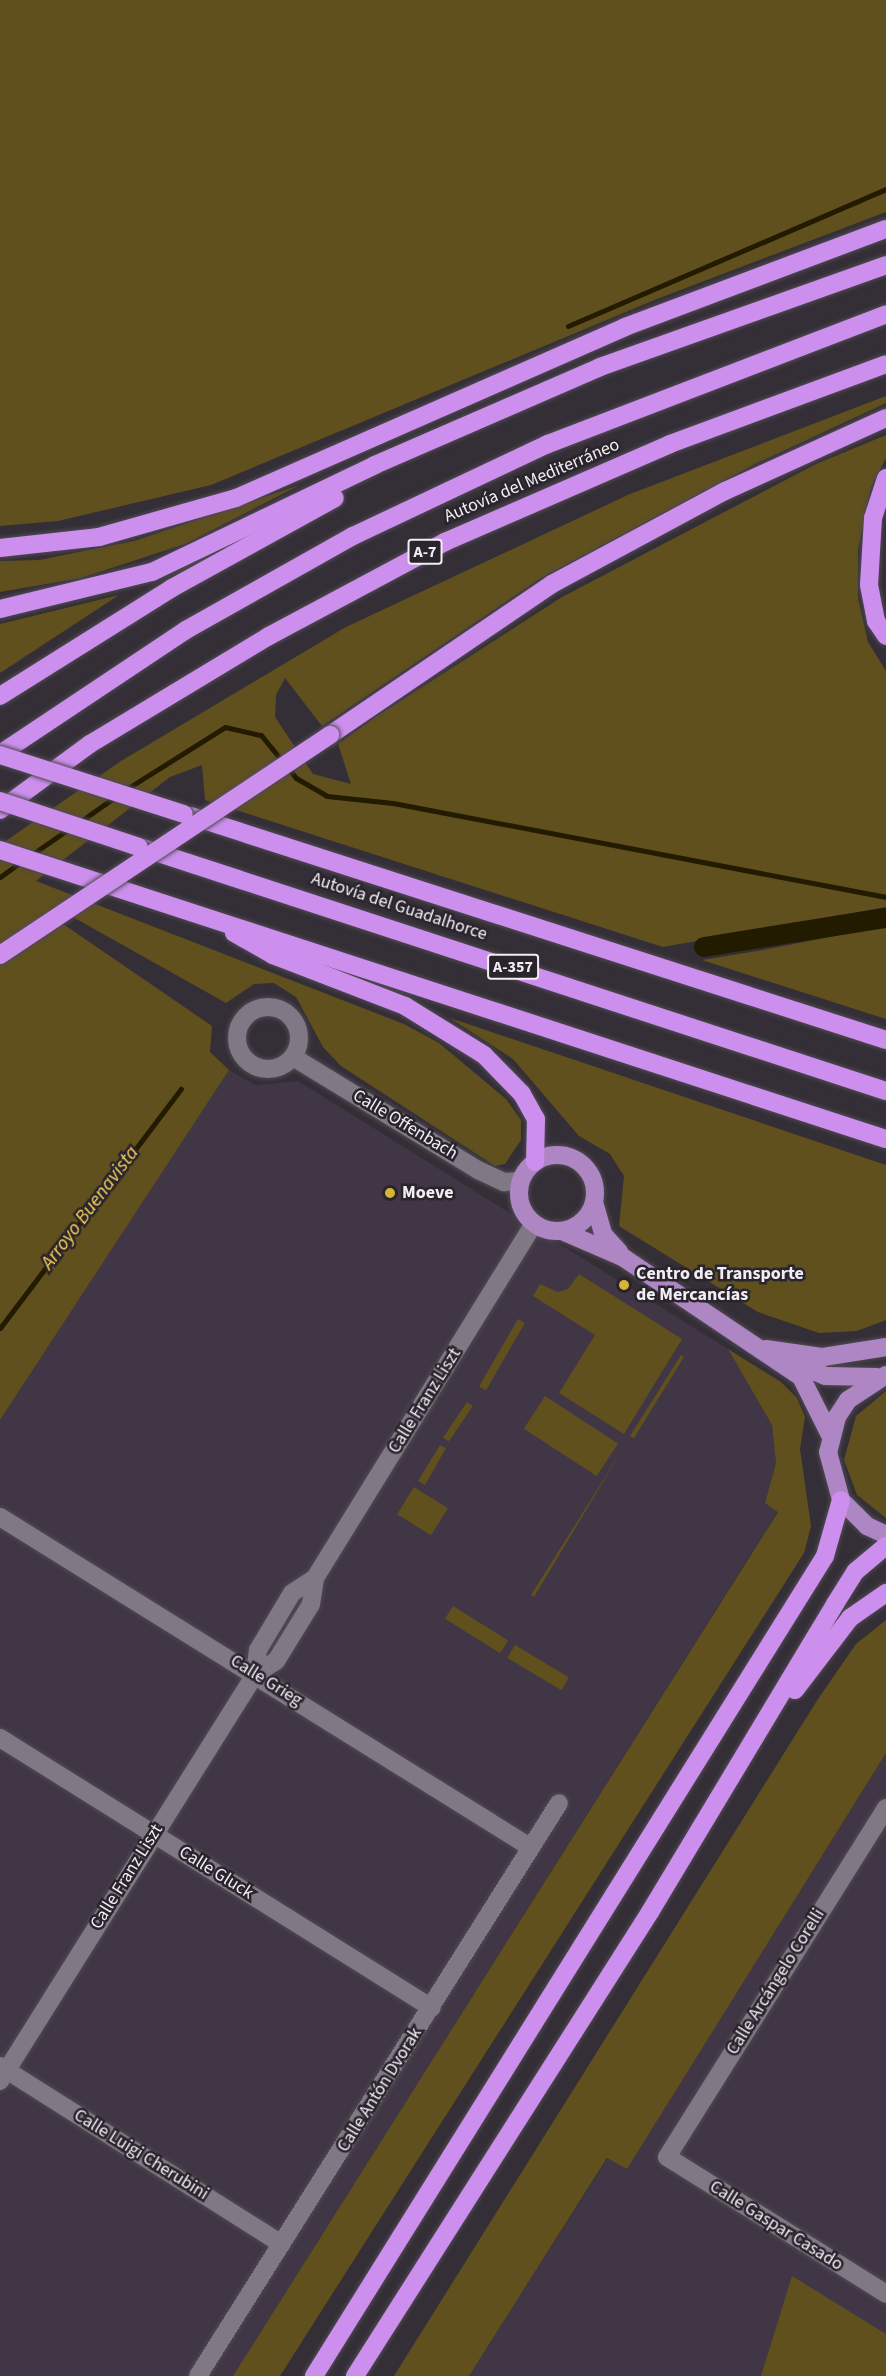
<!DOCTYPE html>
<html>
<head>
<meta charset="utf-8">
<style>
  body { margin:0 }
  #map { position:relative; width:886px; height:2376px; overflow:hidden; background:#342e37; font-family:"Source Sans 3",sans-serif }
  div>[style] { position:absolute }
  .built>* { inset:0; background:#403645 }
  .green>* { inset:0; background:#60501d; transform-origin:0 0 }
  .stream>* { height:5px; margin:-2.5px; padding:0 2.5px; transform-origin:2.5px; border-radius:2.5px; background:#231b00 }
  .canal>* { height:20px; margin:-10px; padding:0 10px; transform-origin:10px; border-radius:10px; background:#231b00 }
  .roads { filter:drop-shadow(0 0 2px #4f4a52) drop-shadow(0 0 2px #4f4a52) }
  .minor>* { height:18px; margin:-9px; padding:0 9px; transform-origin:9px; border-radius:9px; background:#807884 }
  .minor>.ring { margin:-9px; padding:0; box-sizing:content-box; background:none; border:18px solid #807884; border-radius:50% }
  .major>* { height:18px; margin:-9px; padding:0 9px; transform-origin:9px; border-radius:9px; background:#ae86c3 }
  .major>.ring { margin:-9px; padding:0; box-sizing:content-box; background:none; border:18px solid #ae86c3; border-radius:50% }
  .highway>* { height:18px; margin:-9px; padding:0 9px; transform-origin:9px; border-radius:9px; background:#cd8fed }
  .bridges { filter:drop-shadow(0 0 2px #4f4a52) drop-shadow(0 0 2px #4f4a52) }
  .highway-bridge>* { height:18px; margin:-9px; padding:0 9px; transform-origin:9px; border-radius:9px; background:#cd8fed }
  .dots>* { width:16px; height:16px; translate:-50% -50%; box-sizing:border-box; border:3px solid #2a242d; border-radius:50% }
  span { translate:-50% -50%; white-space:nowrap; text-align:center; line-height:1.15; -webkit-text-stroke:5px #2a242d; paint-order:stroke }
  .shield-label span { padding:2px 4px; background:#2a242d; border:2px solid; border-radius:4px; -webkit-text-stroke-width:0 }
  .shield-label { font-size:16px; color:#f2eef4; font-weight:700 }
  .street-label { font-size:18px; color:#f2eef4 }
  .poi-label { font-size:18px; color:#f2eef4; font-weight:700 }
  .left { translate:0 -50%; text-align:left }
  .water-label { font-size:20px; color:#fbd457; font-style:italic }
</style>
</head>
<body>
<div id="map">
  <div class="built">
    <i style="clip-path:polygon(229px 1070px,255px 1085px,298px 1081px,728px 1349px,772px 1425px,776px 1463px,765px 1503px,778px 1511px,233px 2376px,0 2376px,0 1420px)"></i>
    <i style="clip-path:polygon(886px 1753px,886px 2376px,469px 2376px,608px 2158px,627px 2169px)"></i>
  </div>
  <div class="green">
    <i style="clip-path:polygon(0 0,886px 0,886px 212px,657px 299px,211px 485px,58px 521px,0 526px)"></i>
    <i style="clip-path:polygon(886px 396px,886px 403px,757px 463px,541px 578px,322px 726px,285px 678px,276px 695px,275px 717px,313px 774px,351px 784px,338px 744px,377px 716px,562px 597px,816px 464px,886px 435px,886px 458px,871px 487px,858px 550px,858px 598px,868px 642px,886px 671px,886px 907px,663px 947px,205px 800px,202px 765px,170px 777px,36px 881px,404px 1024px,439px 1043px,506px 1099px,521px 1120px,521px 1140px,505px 1164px,495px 1166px,341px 1066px,323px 1047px,296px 997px,274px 983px,254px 984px,226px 1003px,55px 907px,47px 913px,212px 1026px,210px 1052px,229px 1070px,0 1420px,0 845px,121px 761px,346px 627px,630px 494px)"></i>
    <i style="clip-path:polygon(300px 485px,185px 544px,81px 578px,0 592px,0 561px,39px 560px,134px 541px)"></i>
    <i style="clip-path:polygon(119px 595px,0 673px,0 624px)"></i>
    <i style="clip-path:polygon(886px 926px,886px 1019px,702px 960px,763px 950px)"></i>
    <i style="clip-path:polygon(450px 1018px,886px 1165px,886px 1320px,857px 1331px,819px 1333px,758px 1312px,619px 1226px,624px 1176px,610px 1154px,579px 1136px,513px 1059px)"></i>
    <i style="clip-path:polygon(579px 1274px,682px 1339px,624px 1434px,559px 1393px,595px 1335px,533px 1296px,540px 1284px,558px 1292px,568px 1289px)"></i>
    <i style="left:518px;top:1319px;width:8px;height:78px;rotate:30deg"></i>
    <i style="clip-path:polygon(728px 1349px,781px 1382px,797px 1398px,805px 1417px,800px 1449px,811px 1526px,804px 1553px,280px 2376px,233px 2376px,778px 1512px,765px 1503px,776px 1463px,772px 1425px)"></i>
    <i style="clip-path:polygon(681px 1355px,684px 1357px,634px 1438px,630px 1436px)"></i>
    <i style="clip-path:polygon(886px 1391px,886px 1518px,857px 1495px,844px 1460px,856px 1416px)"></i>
    <i style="left:545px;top:1396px;width:87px;height:39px;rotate:33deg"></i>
    <i style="left:467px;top:1402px;width:7px;height:43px;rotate:34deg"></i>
    <i style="clip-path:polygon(440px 1445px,446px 1448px,425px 1485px,418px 1481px)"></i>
    <i style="clip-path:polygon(624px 1447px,534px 1597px,531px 1595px)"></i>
    <i style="left:414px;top:1487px;width:40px;height:32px;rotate:32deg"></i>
    <i style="left:453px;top:1606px;width:65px;height:15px;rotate:32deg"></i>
    <i style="clip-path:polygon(886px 1620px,886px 1753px,627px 2169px,607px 2158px,469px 2376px,394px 2376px,818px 1699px,856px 1644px)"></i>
    <i style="left:515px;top:1645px;width:63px;height:15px;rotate:31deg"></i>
    <i style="clip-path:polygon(792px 2276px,886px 2334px,886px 2376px,761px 2376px)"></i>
  </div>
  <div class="stream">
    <i style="left:568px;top:326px;width:346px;rotate:-23.3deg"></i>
    <i style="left:125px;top:790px;width:118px;rotate:-32.2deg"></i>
    <i style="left:225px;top:727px;width:37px;rotate:13deg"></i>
    <i style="left:261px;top:735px;width:55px;rotate:50.9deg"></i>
    <i style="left:296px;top:778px;width:36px;rotate:30deg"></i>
    <i style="left:327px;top:796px;width:66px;rotate:6.1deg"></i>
    <i style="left:393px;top:803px;width:502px;rotate:10.79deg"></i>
    <i style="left:78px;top:823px;width:45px;rotate:-35.1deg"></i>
    <i style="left:31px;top:855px;width:47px;rotate:-34.7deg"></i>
    <i style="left:0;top:877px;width:26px;rotate:-36deg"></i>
    <i style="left:0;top:1328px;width:300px;rotate:-52.9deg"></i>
  </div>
  <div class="canal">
    <i style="left:704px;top:947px;width:184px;rotate:-9.1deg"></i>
  </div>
  <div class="roads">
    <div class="minor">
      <i class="ring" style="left:237px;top:1007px;width:44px;height:44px"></i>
      <i style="left:293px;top:1057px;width:217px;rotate:31.4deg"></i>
      <i style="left:478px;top:1170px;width:29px;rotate:25deg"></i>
      <i style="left:504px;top:1182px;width:16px;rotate:-4deg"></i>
      <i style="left:0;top:1517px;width:624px;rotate:31.91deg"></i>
      <i style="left:255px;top:1674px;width:25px;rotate:-32deg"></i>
      <i style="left:276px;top:1661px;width:67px;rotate:-58.4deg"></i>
      <i style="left:311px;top:1604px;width:26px;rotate:-81deg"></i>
      <i style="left:315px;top:1578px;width:416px;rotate:-58.3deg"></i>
      <i style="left:0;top:1738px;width:509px;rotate:32.01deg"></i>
      <i style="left:886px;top:1808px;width:412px;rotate:122.1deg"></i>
      <i style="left:667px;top:2157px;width:258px;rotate:32deg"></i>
      <i style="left:0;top:2066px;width:333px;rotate:32.3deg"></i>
      <i style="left:0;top:2081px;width:480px;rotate:-57.9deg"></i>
      <i style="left:255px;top:1674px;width:24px;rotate:-83deg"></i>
      <i style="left:258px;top:1650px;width:66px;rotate:-59.2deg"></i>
      <i style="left:292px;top:1593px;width:27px;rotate:-33deg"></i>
      <i style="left:198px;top:2376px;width:677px;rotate:-57.79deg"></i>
    </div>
    <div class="major">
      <i class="ring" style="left:519px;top:1155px;width:58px;height:58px"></i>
      <i style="left:594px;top:1202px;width:33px;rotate:74deg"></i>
      <i style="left:603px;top:1234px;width:24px;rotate:48deg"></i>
      <i style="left:562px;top:1231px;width:68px;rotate:23.5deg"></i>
      <i style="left:624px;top:1258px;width:213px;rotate:33.9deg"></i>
      <i style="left:801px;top:1377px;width:65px;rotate:63.4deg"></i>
      <i style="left:766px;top:1349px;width:58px;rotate:8deg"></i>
      <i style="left:823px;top:1357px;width:64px;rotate:-9deg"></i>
      <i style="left:791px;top:1362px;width:37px;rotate:22deg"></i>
      <i style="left:825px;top:1376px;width:52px;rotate:1.1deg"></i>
      <i style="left:886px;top:1375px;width:45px;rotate:146.7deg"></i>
      <i style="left:848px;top:1400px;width:20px;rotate:123deg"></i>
      <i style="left:837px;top:1417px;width:36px;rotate:104deg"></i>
      <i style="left:828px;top:1452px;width:50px;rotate:74.8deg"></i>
      <i style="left:841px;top:1500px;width:37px;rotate:45deg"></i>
      <i style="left:867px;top:1526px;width:21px;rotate:25deg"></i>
    </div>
    <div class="highway">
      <i style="left:886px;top:478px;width:42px;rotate:108deg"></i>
      <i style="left:873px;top:518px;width:67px;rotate:93.4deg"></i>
      <i style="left:869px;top:585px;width:37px;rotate:79deg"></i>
      <i style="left:876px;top:621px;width:18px;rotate:56deg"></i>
      <i style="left:0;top:548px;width:100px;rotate:-6.3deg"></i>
      <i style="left:99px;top:537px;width:142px;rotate:-15.9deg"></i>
      <i style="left:236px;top:498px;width:425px;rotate:-23.7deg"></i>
      <i style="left:625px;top:327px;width:279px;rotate:-20.6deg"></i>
      <i style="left:0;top:609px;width:156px;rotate:-13.7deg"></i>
      <i style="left:152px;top:572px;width:247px;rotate:-25.6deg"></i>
      <i style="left:375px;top:465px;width:245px;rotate:-23.5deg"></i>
      <i style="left:600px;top:367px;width:304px;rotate:-19.6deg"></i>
      <i style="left:0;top:696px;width:203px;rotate:-32.1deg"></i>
      <i style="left:172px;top:588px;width:186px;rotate:-28.9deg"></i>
      <i style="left:330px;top:735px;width:268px;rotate:-34.2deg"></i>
      <i style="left:552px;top:584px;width:196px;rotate:-28.3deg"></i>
      <i style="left:725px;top:491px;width:177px;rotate:-24.4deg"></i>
      <i style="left:0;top:754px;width:224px;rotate:-33.7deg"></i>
      <i style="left:186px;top:630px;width:192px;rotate:-29.4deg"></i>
      <i style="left:353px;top:536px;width:216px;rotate:-25.3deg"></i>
      <i style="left:548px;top:444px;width:362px;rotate:-21deg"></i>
      <i style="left:0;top:810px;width:112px;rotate:-36.3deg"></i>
      <i style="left:90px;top:744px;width:209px;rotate:-31.1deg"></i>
      <i style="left:269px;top:636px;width:200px;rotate:-28.1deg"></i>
      <i style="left:445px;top:542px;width:245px;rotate:-23.5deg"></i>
      <i style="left:670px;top:444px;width:230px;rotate:-20.3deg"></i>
      <i style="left:191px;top:816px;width:730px;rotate:17.86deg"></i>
      <i style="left:143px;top:848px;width:782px;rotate:18.11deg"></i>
      <i style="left:0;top:850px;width:932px;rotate:18.07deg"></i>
      <i style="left:234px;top:933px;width:45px;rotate:29.4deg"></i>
      <i style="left:273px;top:955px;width:142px;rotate:21.1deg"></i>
      <i style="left:405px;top:1006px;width:93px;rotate:31.8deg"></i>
      <i style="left:484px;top:1055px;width:54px;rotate:45.7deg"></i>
      <i style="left:522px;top:1094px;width:29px;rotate:61deg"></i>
      <i style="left:536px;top:1119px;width:43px;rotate:91.3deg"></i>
      <i style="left:795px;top:1690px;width:91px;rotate:-52.6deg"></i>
      <i style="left:850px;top:1618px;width:44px;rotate:-34.8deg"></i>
      <i style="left:314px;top:2376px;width:966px;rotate:-58.07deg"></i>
      <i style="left:825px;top:1556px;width:58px;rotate:-74.1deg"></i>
      <i style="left:355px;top:2376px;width:550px;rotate:-57.55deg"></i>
      <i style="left:650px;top:1912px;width:359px;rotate:-59deg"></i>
      <i style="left:835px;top:1604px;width:39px;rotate:-58deg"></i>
      <i style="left:856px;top:1571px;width:39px;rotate:-40deg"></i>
    </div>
  </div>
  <div class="bridges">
    <div class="highway-bridge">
      <i style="left:0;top:755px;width:193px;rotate:17.8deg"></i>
      <i style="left:0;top:801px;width:146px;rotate:18.3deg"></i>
      <i style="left:0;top:955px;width:397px;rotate:-33.7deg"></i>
    </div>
  </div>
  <div class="dots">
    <i style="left:390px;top:1193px;background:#d8b434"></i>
    <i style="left:624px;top:1285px;background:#d8b434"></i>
  </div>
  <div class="shield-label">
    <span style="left:425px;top:552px">A-7</span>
    <span style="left:513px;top:967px">A-357</span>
  </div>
  <div class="street-label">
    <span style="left:532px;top:481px;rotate:-23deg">Autovía del Mediterráneo</span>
    <span style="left:399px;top:907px;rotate:18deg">Autovía del Guadalhorce</span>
    <span style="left:405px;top:1125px;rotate:31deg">Calle Offenbach</span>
    <span style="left:425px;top:1401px;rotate:-58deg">Calle Franz Liszt</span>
    <span style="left:266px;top:1681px;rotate:32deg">Calle Grieg</span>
    <span style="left:216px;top:1873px;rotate:32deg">Calle Gluck</span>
    <span style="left:127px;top:1877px;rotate:-58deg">Calle Franz Liszt</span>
    <span style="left:776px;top:1982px;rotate:-58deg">Calle Arcángelo Corelli</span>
    <span style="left:380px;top:2090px;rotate:-58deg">Calle Antón Dvorak</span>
    <span style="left:141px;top:2155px;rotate:32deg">Calle Luigi Cherubini</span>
    <span style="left:776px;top:2226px;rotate:32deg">Calle Gaspar Casado</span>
  </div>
  <div class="poi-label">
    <span class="left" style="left:402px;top:1193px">Moeve</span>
    <span class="left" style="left:636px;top:1285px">Centro de Transporte<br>de Mercancías</span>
  </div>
  <div class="water-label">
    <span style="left:90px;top:1208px;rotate:-53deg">Arroyo Buenavista</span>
  </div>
</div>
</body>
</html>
